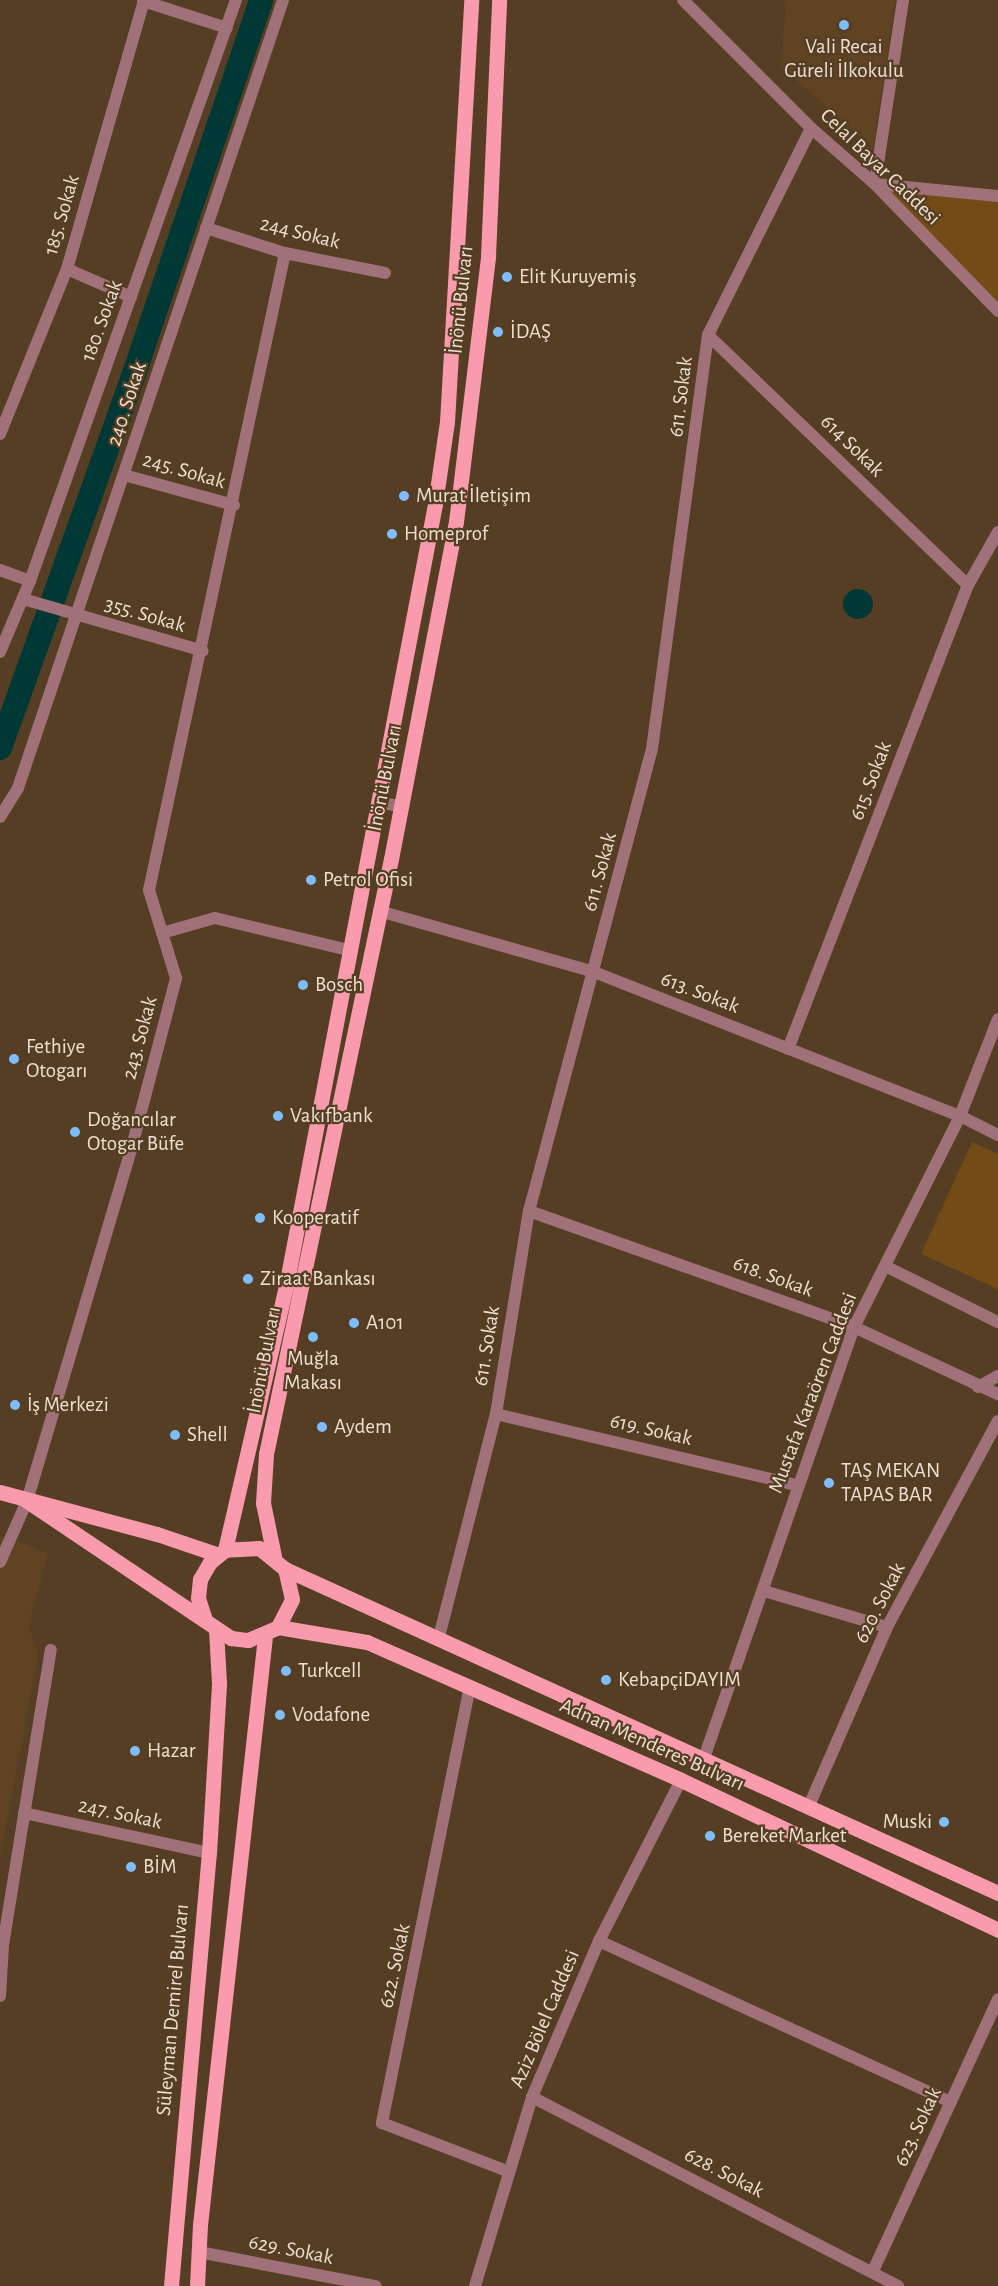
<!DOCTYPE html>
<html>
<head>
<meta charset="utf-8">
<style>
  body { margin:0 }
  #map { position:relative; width:998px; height:2286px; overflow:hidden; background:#553e23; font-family:"Alegreya Sans",sans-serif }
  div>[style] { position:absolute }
  .built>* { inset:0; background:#604322 }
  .green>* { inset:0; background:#734b17 }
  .water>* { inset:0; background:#003835 }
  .round { border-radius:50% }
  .canal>* { height:24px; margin:-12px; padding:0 12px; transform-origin:12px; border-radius:12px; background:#003835 }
  .minor>* { height:12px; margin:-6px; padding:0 6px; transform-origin:6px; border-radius:6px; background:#a07179 }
  .tertiary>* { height:12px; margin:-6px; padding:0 6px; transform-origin:6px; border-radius:6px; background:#a07179 }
  .primary>* { height:15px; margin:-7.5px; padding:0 7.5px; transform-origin:7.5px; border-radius:7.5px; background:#f99bac }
  .dots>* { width:16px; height:16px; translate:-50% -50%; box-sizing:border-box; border:3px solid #553e23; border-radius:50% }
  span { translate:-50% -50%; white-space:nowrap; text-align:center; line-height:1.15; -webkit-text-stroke:4.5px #553e23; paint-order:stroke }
  .poi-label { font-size:21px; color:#eedfd0 }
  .left { translate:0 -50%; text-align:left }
  .right { translate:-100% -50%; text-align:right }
  .street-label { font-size:21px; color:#eedfd0 }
</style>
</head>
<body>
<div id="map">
  <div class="built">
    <i style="clip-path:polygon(786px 0,895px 0,873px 149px,781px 66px)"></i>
    <i style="clip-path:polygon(0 1535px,48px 1553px,29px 1625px,38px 1656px,0 1859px)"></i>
  </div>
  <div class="green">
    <i style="clip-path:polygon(875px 184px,998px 196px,998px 311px)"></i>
    <i style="clip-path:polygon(972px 1142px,998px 1154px,998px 1289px,921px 1254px)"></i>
  </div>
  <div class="water">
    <i class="round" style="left:843px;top:589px;width:30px;height:30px"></i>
  </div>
  <div class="canal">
    <i style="left:0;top:748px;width:416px;rotate:-70.3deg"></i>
    <i style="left:140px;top:356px;width:376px;rotate:-71.2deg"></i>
  </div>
  <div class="minor">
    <i style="left:903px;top:0;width:186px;rotate:98.7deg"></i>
    <i style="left:875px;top:184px;width:124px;rotate:5.6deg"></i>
    <i style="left:143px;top:1px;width:88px;rotate:17.8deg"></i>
    <i style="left:206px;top:228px;width:83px;rotate:17.6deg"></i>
    <i style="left:285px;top:253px;width:102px;rotate:11.3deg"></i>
    <i style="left:67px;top:269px;width:70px;rotate:23.6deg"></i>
    <i style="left:708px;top:335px;width:361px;rotate:43.9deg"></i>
    <i style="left:0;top:434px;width:178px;rotate:-67.9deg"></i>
    <i style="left:67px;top:269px;width:280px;rotate:-74deg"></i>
    <i style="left:124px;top:475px;width:114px;rotate:15.3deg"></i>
    <i style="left:0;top:570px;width:32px;rotate:20deg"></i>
    <i style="left:23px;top:599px;width:187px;rotate:16.1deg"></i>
    <i style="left:0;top:652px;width:77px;rotate:-67.1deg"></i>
    <i style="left:30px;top:581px;width:616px;rotate:-70.48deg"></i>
    <i style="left:381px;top:803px;width:20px;rotate:9deg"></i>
    <i style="left:0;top:817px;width:34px;rotate:-58deg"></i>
    <i style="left:18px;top:788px;width:831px;rotate:-71.41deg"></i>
    <i style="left:379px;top:911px;width:223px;rotate:15.8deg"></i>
    <i style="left:594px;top:972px;width:393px;rotate:21.5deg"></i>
    <i style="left:960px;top:1116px;width:42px;rotate:26.6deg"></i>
    <i style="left:162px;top:933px;width:55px;rotate:-15.8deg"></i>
    <i style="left:215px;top:918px;width:141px;rotate:13.5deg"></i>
    <i style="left:788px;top:1049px;width:498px;rotate:-68.8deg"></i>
    <i style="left:968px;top:585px;width:61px;rotate:-60.5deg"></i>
    <i style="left:529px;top:1211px;width:345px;rotate:19.6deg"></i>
    <i style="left:854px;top:1327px;width:159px;rotate:25deg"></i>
    <i style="left:885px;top:1266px;width:126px;rotate:26.4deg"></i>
    <i style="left:978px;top:1387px;width:23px;rotate:-29deg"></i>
    <i style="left:496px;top:1414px;width:309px;rotate:13.3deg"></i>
    <i style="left:0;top:1562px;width:67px;rotate:-66.1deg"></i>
    <i style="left:27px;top:1501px;width:366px;rotate:-73.5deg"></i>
    <i style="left:131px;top:1150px;width:178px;rotate:-75.3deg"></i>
    <i style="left:176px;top:978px;width:92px;rotate:-107.1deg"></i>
    <i style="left:149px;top:890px;width:651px;rotate:-77.95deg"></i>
    <i style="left:764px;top:1591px;width:128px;rotate:16.3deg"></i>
    <i style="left:439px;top:1637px;width:230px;rotate:-75.7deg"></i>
    <i style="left:496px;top:1414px;width:206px;rotate:-80.8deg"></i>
    <i style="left:529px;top:1211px;width:478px;rotate:-75.1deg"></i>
    <i style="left:652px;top:749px;width:418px;rotate:-82.3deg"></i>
    <i style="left:708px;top:335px;width:231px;rotate:-63.5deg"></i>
    <i style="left:470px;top:1686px;width:446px;rotate:101.4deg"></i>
    <i style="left:382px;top:2123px;width:134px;rotate:21deg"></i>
    <i style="left:704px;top:1758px;width:456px;rotate:-70.8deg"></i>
    <i style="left:854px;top:1327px;width:236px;rotate:-63.3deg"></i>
    <i style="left:960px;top:1116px;width:104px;rotate:-68.6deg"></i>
    <i style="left:808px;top:1808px;width:197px;rotate:-66.4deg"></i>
    <i style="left:887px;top:1627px;width:234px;rotate:-61.7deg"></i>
    <i style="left:24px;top:1813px;width:189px;rotate:12.2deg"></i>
    <i style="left:599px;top:1941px;width:387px;rotate:24.6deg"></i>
    <i style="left:0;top:1996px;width:51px;rotate:-86.6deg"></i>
    <i style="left:3px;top:1945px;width:299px;rotate:-80.8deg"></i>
    <i style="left:532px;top:2097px;width:412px;rotate:27.3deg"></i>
    <i style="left:199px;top:2252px;width:180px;rotate:10.9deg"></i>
    <i style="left:873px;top:2271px;width:299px;rotate:-65.3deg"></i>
    <i style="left:475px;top:2286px;width:197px;rotate:-73.2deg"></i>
    <i style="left:532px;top:2097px;width:170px;rotate:-66.8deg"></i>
    <i style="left:599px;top:1941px;width:181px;rotate:-63deg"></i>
  </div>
  <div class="tertiary">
    <i style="left:683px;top:0;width:181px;rotate:45deg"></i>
    <i style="left:811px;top:128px;width:85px;rotate:41.2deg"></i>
    <i style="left:875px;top:184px;width:177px;rotate:45.9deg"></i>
  </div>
  <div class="primary">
    <i style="left:0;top:1492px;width:163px;rotate:15deg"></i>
    <i style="left:157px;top:1534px;width:65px;rotate:18.7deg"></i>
    <i style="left:27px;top:1501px;width:246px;rotate:33.9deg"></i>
    <i style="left:231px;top:1638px;width:17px;rotate:7deg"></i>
    <i style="left:248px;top:1640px;width:33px;rotate:-23deg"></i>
    <i style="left:278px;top:1627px;width:31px;rotate:-63deg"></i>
    <i style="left:292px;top:1599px;width:31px;rotate:-103deg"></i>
    <i style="left:285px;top:1569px;width:33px;rotate:-141deg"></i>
    <i style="left:259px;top:1548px;width:34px;rotate:177deg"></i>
    <i style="left:225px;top:1550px;width:19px;rotate:141deg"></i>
    <i style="left:210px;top:1562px;width:20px;rotate:120deg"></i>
    <i style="left:200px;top:1579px;width:19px;rotate:96deg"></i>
    <i style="left:198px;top:1598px;width:20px;rotate:72deg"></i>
    <i style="left:225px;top:1550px;width:271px;rotate:-77deg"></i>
    <i style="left:286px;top:1286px;width:796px;rotate:-79.21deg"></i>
    <i style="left:435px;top:504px;width:83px;rotate:-81.7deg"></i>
    <i style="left:447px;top:422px;width:423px;rotate:-86.7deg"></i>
    <i style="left:274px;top:1556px;width:54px;rotate:-101.7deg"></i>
    <i style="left:263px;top:1503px;width:49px;rotate:-86.5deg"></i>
    <i style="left:266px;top:1454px;width:608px;rotate:-78.14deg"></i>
    <i style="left:391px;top:859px;width:343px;rotate:-79.1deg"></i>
    <i style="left:456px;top:522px;width:268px;rotate:-83.1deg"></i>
    <i style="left:488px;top:256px;width:256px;rotate:-87.5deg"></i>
    <i style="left:285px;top:1569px;width:783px;rotate:24.44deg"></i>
    <i style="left:278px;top:1627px;width:90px;rotate:9.6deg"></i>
    <i style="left:367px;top:1642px;width:343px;rotate:23.7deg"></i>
    <i style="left:681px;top:1780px;width:351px;rotate:25.3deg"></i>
    <i style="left:171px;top:2286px;width:435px;rotate:-85deg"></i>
    <i style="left:209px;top:1853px;width:170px;rotate:-86.6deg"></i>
    <i style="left:219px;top:1683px;width:53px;rotate:-93.2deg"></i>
    <i style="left:197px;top:2286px;width:61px;rotate:-87.2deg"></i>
    <i style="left:200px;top:2225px;width:593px;rotate:-83.7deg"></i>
  </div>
  <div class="dots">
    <i style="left:844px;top:25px;background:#7ebdf9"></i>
    <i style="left:507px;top:277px;background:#7ebdf9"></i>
    <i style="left:498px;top:332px;background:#7ebdf9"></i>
    <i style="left:404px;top:496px;background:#7ebdf9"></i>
    <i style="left:392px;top:534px;background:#7ebdf9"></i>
    <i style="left:311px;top:880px;background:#7ebdf9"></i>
    <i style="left:303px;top:985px;background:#7ebdf9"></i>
    <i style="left:14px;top:1059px;background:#7ebdf9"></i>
    <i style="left:278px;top:1116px;background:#7ebdf9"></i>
    <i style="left:75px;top:1132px;background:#7ebdf9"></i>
    <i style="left:260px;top:1218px;background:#7ebdf9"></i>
    <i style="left:248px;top:1279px;background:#7ebdf9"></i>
    <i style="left:354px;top:1323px;background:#7ebdf9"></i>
    <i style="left:313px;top:1337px;background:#7ebdf9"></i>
    <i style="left:15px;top:1405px;background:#7ebdf9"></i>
    <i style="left:322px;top:1427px;background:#7ebdf9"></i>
    <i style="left:175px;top:1435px;background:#7ebdf9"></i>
    <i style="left:829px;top:1483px;background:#7ebdf9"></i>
    <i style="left:286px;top:1671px;background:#7ebdf9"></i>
    <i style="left:606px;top:1680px;background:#7ebdf9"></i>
    <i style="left:280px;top:1715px;background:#7ebdf9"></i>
    <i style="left:135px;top:1751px;background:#7ebdf9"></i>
    <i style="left:944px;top:1822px;background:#7ebdf9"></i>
    <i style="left:710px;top:1836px;background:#7ebdf9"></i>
    <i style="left:131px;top:1867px;background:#7ebdf9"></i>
  </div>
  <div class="poi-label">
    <span style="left:844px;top:59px">Vali Recai<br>Güreli İlkokulu</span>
    <span class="left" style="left:519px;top:277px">Elit Kuruyemiş</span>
    <span class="left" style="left:510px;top:332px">İDAŞ</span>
    <span class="left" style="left:416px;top:496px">Murat İletişim</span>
    <span class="left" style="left:404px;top:534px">Homeprof</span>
    <span class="left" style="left:323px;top:880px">Petrol Ofisi</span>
    <span class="left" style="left:315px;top:985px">Bosch</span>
    <span class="left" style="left:26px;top:1059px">Fethiye<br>Otogarı</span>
    <span class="left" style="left:290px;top:1116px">Vakıfbank</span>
    <span class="left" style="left:87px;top:1132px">Doğancılar<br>Otogar Büfe</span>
    <span class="left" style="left:272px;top:1218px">Kooperatif</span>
    <span class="left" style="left:260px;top:1279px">Ziraat Bankası</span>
    <span class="left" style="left:366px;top:1323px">A101</span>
    <span style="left:313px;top:1371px">Muğla<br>Makası</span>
    <span class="left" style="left:27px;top:1405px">İş Merkezi</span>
    <span class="left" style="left:334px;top:1427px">Aydem</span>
    <span class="left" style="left:187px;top:1435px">Shell</span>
    <span class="left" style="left:841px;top:1483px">TAŞ MEKAN<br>TAPAS BAR</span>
    <span class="left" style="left:298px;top:1671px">Turkcell</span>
    <span class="left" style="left:618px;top:1680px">KebapçiDAYIM</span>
    <span class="left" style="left:292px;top:1715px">Vodafone</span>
    <span class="left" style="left:147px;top:1751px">Hazar</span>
    <span class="right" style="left:932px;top:1822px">Muski</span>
    <span class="left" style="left:722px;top:1836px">Bereket Market</span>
    <span class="left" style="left:143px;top:1867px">BİM</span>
  </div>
  <div class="street-label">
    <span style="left:880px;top:167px;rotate:44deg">Celal Bayar Caddesi</span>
    <span style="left:62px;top:215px;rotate:-74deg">185. Sokak</span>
    <span style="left:300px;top:233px;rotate:14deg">244 Sokak</span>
    <span style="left:461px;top:300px;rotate:-84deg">İnönü Bulvarı</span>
    <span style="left:102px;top:321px;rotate:-70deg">180. Sokak</span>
    <span style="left:681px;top:397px;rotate:-83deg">611. Sokak</span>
    <span style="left:127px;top:404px;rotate:-72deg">240. Sokak</span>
    <span style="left:852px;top:446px;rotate:44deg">614 Sokak</span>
    <span style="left:184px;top:471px;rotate:16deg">245. Sokak</span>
    <span style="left:145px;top:615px;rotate:16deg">355. Sokak</span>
    <span style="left:385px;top:778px;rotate:-79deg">İnönü Bulvarı</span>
    <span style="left:871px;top:781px;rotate:-69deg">615. Sokak</span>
    <span style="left:600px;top:872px;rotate:-75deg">611. Sokak</span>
    <span style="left:700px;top:993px;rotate:21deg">613. Sokak</span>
    <span style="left:140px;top:1038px;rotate:-75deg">243. Sokak</span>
    <span style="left:773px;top:1277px;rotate:20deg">618. Sokak</span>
    <span style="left:487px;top:1346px;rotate:-81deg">611. Sokak</span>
    <span style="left:264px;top:1360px;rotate:-79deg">İnönü Bulvarı</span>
    <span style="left:813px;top:1393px;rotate:-69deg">Mustafa Karaören Caddesi</span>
    <span style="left:651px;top:1430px;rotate:13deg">619. Sokak</span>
    <span style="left:880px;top:1603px;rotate:-63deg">620. Sokak</span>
    <span style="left:652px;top:1745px;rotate:24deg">Adnan Menderes Bulvarı</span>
    <span style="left:120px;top:1814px;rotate:12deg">247. Sokak</span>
    <span style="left:395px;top:1966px;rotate:-78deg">622. Sokak</span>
    <span style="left:173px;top:2010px;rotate:-85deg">Süleyman Demirel Bulvarı</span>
    <span style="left:545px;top:2019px;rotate:-67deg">Aziz Bölel Caddesi</span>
    <span style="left:918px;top:2127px;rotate:-65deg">623. Sokak</span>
    <span style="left:724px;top:2173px;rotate:27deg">628. Sokak</span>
    <span style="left:291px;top:2250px;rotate:11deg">629. Sokak</span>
  </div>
</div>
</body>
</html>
